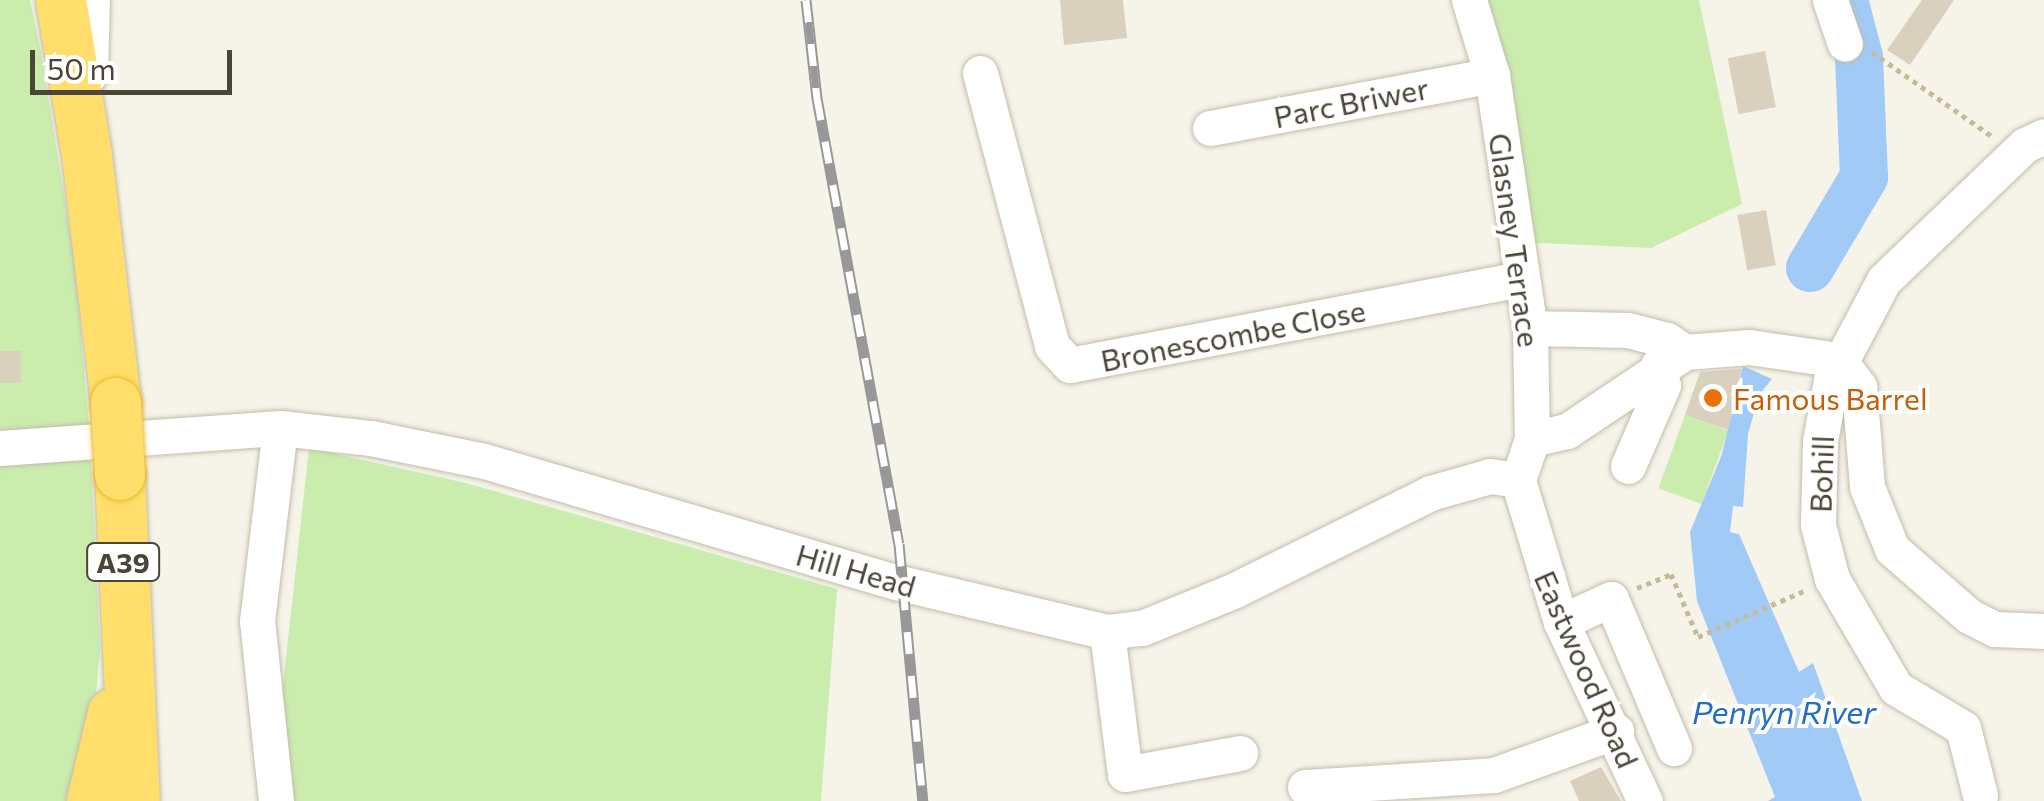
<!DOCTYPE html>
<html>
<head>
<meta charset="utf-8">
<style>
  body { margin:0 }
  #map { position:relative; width:2044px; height:801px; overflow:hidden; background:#f6f3e9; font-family:Commissioner,sans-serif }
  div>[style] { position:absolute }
  .green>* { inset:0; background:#caedae; transform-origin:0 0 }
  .water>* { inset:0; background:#a1caf7 }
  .river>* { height:48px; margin:-24px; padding:0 24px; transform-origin:24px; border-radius:24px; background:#a1caf7 }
  .building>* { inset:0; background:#d9d1bd; transform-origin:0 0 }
  .path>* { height:5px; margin-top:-2.5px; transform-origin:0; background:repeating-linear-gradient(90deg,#c5bb9a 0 5px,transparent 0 10px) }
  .roads { filter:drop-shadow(0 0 2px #c2bdaa) drop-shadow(0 0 2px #c2bdaa) }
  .minor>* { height:35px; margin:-17.5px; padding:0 17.5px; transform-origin:17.5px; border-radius:17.5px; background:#fff }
  .highway>* { height:50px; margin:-25px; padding:0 25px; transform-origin:25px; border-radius:25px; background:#ffde6b }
  .rail>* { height:11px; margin-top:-5.5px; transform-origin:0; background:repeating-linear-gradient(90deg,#fff 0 22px,#989898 0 44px); box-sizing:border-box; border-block:2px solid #989898 }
  .bridges { filter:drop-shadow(0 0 2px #ebba2d) drop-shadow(0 0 2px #ebba2d) }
  .highway-bridge>* { height:50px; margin:-25px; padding:0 25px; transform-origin:25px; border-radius:25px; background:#ffde6b }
  .dots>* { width:28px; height:28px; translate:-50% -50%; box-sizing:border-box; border:5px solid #fff; border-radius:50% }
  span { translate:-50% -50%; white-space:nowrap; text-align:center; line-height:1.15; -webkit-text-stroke:8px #fff; paint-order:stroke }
  .shield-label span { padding:2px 8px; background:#fff; border:2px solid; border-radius:8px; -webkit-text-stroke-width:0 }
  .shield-label { font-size:28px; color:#4a4536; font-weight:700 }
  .street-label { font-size:30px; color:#4a4536 }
  .food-label { font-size:30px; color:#c56008 }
  .left { translate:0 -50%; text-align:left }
  .water-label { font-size:32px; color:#256ec1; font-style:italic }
  .scale { position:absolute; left:30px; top:50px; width:202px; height:45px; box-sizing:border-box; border:5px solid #4a4536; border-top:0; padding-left:12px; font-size:30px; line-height:35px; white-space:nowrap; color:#4a4536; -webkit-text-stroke:8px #fff; paint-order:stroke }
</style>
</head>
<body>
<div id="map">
  <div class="green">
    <i style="clip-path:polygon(0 0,30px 0,41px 52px,75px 263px,90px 439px,0 446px,0 383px,20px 383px,21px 352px,0 351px)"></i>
    <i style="clip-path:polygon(1469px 0,1699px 0,1742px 204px,1651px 248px,1517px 242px)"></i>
    <i style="left:1685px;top:415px;width:46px;height:78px;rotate:20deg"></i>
    <i style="clip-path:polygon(90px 441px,100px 649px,94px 716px,67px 801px,0 801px,0 449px)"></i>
    <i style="clip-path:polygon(309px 448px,466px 483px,837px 589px,821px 801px,293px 801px,282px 694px)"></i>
  </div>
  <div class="water">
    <i style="clip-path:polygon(1743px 366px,1772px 379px,1759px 395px,1748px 434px,1743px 507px,1733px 506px,1730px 532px,1739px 534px,1799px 672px,1813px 663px,1862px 801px,1768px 801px,1775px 797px,1697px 601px,1690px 532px,1722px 454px)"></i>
  </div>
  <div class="river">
    <i style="left:1810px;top:268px;width:106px;rotate:-59.3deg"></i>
    <i style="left:1864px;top:177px;width:120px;rotate:-92.4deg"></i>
    <i style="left:1859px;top:57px;width:59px;rotate:-104.7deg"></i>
  </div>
  <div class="building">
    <i style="clip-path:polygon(1060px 0,1123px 0,1127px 38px,1064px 45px)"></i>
    <i style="clip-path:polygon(1922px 0,1954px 0,1910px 65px,1887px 50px)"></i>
    <i style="left:1765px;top:51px;width:57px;height:38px;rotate:79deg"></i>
    <i style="left:1766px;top:210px;width:56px;height:29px;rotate:80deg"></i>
    <i style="left:0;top:351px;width:21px;height:32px"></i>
    <i style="clip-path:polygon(1742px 369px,1728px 430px,1685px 415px,1700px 372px)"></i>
    <i style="clip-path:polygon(1601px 767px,1621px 801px,1579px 801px,1570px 781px)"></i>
  </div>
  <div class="path">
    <i style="left:1872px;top:52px;width:148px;rotate:35.1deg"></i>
    <i style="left:1637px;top:588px;width:37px;rotate:-22deg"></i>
    <i style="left:1671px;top:574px;width:69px;rotate:66.8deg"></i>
    <i style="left:1698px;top:637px;width:118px;rotate:-23.5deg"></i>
  </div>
  <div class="roads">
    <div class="minor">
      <i style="left:1469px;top:0;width:78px;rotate:73deg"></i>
      <i style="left:1492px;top:75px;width:256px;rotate:81.5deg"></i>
      <i style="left:1530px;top:328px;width:111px;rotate:89deg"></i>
      <i style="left:1532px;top:439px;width:43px;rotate:108.9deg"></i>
      <i style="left:1830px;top:0;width:46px;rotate:71.2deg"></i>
      <i style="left:980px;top:73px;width:282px;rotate:75.2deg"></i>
      <i style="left:1052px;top:346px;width:26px;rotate:47deg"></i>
      <i style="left:1070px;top:365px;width:460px;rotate:-10.8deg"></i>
      <i style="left:90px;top:74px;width:74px;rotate:-88.5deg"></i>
      <i style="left:1210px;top:128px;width:287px;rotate:-10.6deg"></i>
      <i style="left:1530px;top:328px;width:98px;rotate:1.2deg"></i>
      <i style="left:1628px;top:330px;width:40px;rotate:14.4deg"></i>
      <i style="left:1667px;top:340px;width:22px;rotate:34deg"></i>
      <i style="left:1839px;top:360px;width:34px;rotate:53deg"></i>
      <i style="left:1859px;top:387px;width:100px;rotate:85.4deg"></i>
      <i style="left:1867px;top:487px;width:67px;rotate:68deg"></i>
      <i style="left:1892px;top:549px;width:102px;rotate:41deg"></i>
      <i style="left:1969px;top:616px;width:29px;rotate:27deg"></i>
      <i style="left:1995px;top:629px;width:49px;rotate:2.3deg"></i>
      <i style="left:1532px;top:439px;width:36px;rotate:-13deg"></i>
      <i style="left:1567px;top:431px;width:142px;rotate:-33.8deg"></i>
      <i style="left:1685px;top:352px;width:64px;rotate:-4.5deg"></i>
      <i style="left:1749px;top:347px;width:91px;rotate:8.2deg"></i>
      <i style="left:0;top:448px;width:281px;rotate:-4.1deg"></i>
      <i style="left:280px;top:428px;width:92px;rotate:6.3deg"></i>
      <i style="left:371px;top:438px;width:115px;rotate:11.5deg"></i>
      <i style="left:484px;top:461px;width:429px;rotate:16.4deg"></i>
      <i style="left:896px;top:582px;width:217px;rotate:13.3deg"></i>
      <i style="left:1107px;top:632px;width:35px;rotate:-7deg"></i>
      <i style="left:1142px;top:628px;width:100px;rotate:-22.2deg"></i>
      <i style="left:1235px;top:590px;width:218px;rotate:-26.4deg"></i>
      <i style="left:1430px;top:493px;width:62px;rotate:-15.8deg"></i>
      <i style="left:1490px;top:476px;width:28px;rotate:8deg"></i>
      <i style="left:1628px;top:466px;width:88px;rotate:-66.6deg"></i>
      <i style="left:1663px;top:385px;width:20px;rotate:-105deg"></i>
      <i style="left:1518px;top:480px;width:148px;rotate:73.2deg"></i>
      <i style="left:1561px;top:622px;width:198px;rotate:64.9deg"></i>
      <i style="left:1561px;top:622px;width:55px;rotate:-24.7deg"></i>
      <i style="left:1611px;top:599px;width:162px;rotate:67.1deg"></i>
      <i style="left:1107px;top:632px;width:143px;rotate:82.8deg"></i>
      <i style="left:1125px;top:774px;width:117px;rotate:-10.3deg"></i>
      <i style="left:1305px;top:787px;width:189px;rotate:-3.6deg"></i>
      <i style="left:1494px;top:775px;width:130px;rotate:-19.8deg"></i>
      <i style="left:1980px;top:795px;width:69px;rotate:-104.2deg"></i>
      <i style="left:1963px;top:728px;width:78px;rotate:-149.2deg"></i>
      <i style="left:1896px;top:688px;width:126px;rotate:-120.4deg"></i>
      <i style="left:1832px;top:579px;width:56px;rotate:-104.5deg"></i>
      <i style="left:1818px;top:525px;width:84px;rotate:-88.6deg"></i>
      <i style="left:1820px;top:441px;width:62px;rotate:-79.8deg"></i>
      <i style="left:1831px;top:380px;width:113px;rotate:-62.1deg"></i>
      <i style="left:1884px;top:280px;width:195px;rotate:-43.8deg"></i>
      <i style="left:2025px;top:145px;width:21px;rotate:-25deg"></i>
      <i style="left:276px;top:801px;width:181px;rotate:-96deg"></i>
      <i style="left:257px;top:621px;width:194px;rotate:-83.2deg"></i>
    </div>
    <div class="highway">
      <i style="left:61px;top:0;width:157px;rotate:80.5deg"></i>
      <i style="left:87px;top:155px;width:250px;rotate:83.3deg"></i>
      <i style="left:120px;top:475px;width:326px;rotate:87.4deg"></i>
      <i style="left:92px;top:801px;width:90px;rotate:-76.6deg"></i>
    </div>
  </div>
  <div class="rail">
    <i style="left:806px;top:0;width:99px;rotate:83.6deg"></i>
    <i style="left:817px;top:98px;width:453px;rotate:79.6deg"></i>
    <i style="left:899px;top:544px;width:258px;rotate:84.7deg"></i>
  </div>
  <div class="bridges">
    <div class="highway-bridge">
      <i style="left:116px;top:403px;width:72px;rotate:86.8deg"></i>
    </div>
  </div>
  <div class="dots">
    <i style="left:1713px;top:398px;background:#e8710a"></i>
  </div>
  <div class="shield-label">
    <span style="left:123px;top:562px">A39</span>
  </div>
  <div class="street-label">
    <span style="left:1351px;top:102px;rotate:-11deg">Parc Briwer</span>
    <span style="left:1515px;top:240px;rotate:82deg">Glasney Terrace</span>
    <span style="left:1233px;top:335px;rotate:-11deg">Bronescombe Close</span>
    <span style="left:1821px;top:474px;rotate:-88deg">Bohill</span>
    <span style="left:856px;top:570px;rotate:16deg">Hill Head</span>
    <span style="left:1587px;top:669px;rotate:66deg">Eastwood Road</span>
  </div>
  <div class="food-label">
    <span class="left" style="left:1733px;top:398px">Famous Barrel</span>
  </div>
  <div class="water-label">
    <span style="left:1784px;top:711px">Penryn River</span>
  </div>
  <div class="scale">50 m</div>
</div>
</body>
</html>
